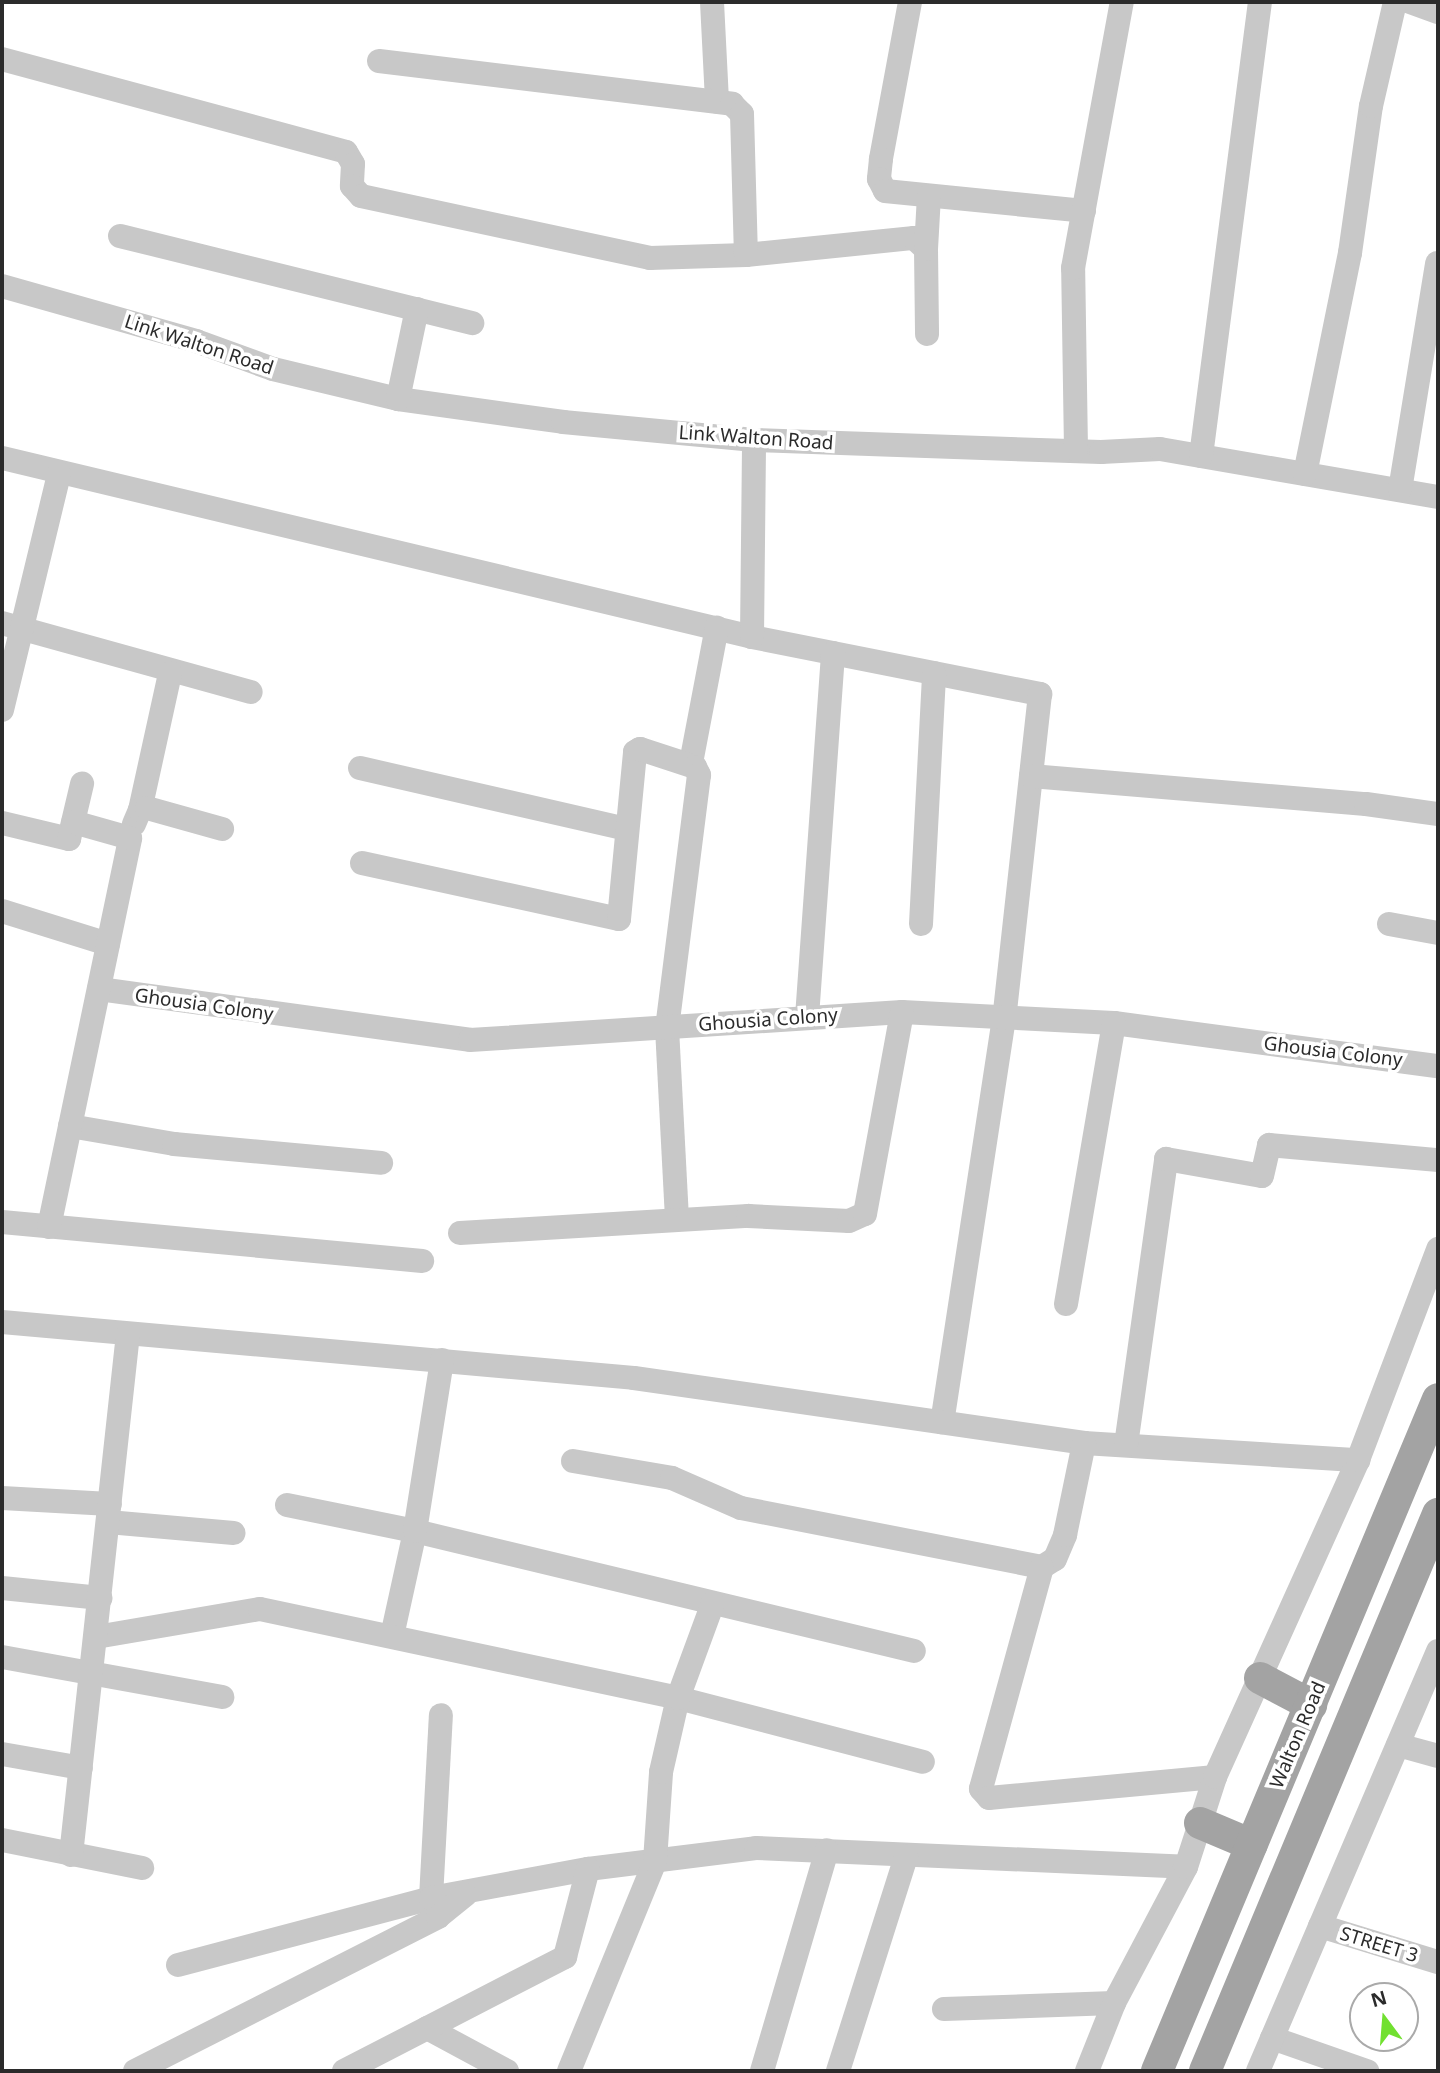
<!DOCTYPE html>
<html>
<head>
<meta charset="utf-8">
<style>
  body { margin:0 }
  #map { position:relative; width:1440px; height:2073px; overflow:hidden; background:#fff; font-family:"Noto Sans",sans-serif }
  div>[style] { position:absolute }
  .minor>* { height:24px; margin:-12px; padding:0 12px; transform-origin:12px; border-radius:12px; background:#c8c8c8 }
  .major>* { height:32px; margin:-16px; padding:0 16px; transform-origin:16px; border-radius:16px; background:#a3a3a3 }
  span { translate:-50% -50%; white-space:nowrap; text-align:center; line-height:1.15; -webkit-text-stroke:7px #fff; paint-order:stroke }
  .street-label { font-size:19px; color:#2b2b2b }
  .frame { position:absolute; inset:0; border:4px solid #2b2b2b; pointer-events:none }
  .north { position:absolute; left:1349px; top:1982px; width:70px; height:70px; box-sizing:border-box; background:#fff; border:2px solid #aaa; border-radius:50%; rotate:344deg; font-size:19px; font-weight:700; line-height:28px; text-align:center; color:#2b2b2b }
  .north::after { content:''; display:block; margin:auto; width:24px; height:32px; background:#71e030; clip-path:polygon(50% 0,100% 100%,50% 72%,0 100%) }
</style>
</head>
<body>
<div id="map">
  <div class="minor">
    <i style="left:712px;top:2px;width:100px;rotate:87.1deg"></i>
    <i style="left:910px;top:2px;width:160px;rotate:100.5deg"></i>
    <i style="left:881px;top:159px;width:20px;rotate:96deg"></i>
    <i style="left:879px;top:179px;width:13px;rotate:63deg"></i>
    <i style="left:885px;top:191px;width:200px;rotate:5.7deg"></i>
    <i style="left:1410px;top:2px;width:30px;rotate:20deg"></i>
    <i style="left:2px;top:59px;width:356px;rotate:15.1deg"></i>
    <i style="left:346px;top:152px;width:14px;rotate:60deg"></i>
    <i style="left:353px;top:164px;width:22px;rotate:93deg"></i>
    <i style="left:352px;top:186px;width:13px;rotate:48deg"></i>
    <i style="left:361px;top:196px;width:296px;rotate:12.1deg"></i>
    <i style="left:650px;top:258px;width:96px;rotate:-1.8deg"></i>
    <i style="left:746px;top:255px;width:169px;rotate:-5.8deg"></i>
    <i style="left:914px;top:238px;width:16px;rotate:43deg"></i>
    <i style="left:926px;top:249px;width:85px;rotate:89.3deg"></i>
    <i style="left:379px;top:61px;width:356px;rotate:6.9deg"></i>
    <i style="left:732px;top:104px;width:14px;rotate:45deg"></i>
    <i style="left:742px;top:114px;width:141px;rotate:88.4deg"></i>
    <i style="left:120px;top:236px;width:363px;rotate:13.9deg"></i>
    <i style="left:926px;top:249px;width:53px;rotate:-86.8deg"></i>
    <i style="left:2px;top:286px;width:202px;rotate:15.8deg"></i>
    <i style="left:196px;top:341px;width:82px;rotate:20deg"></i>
    <i style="left:273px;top:369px;width:129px;rotate:13.5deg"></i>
    <i style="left:398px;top:399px;width:167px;rotate:7.9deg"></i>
    <i style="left:563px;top:422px;width:192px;rotate:5.4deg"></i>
    <i style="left:754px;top:440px;width:347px;rotate:2deg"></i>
    <i style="left:1101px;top:452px;width:59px;rotate:-2.9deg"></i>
    <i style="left:1160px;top:449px;width:282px;rotate:9.8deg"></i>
    <i style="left:398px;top:399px;width:92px;rotate:-78.1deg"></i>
    <i style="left:1076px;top:450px;width:182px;rotate:-90.9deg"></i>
    <i style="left:1073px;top:268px;width:270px;rotate:-79.6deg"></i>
    <i style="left:1201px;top:456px;width:458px;rotate:-82.6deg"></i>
    <i style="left:2px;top:458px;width:771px;rotate:13.42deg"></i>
    <i style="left:752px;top:637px;width:294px;rotate:11.2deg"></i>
    <i style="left:1040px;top:694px;width:326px;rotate:96.3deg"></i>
    <i style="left:1004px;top:1018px;width:409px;rotate:98.7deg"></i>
    <i style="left:1305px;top:474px;width:226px;rotate:-78.5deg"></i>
    <i style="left:1350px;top:253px;width:148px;rotate:-81.9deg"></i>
    <i style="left:1371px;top:106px;width:107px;rotate:-77deg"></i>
    <i style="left:1400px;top:490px;width:230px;rotate:-80.7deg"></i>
    <i style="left:2px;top:623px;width:258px;rotate:15.5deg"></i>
    <i style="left:752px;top:637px;width:197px;rotate:-89.4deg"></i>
    <i style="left:2px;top:710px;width:243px;rotate:-76.4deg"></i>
    <i style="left:691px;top:763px;width:138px;rotate:-79.2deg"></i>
    <i style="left:360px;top:768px;width:274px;rotate:12.9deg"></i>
    <i style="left:1031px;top:776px;width:336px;rotate:4.8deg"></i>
    <i style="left:1366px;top:804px;width:73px;rotate:7.9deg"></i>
    <i style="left:140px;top:810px;width:140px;rotate:-77.6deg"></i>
    <i style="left:2px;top:823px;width:69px;rotate:13.4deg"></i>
    <i style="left:69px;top:839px;width:57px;rotate:-76.7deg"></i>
    <i style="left:134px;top:824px;width:15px;rotate:-67deg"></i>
    <i style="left:140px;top:810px;width:7px;rotate:-16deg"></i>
    <i style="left:147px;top:808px;width:78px;rotate:15.6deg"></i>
    <i style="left:362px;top:863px;width:263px;rotate:12.3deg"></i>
    <i style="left:619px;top:919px;width:168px;rotate:-84.5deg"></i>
    <i style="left:635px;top:752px;width:6px;rotate:-31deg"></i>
    <i style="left:640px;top:749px;width:58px;rotate:18.1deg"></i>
    <i style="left:695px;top:767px;width:9px;rotate:63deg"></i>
    <i style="left:699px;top:775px;width:255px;rotate:97.2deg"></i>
    <i style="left:667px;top:1028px;width:191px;rotate:87deg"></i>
    <i style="left:2px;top:911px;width:111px;rotate:17.3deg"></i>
    <i style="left:921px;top:924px;width:251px;rotate:-87deg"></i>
    <i style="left:1389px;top:924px;width:50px;rotate:10.4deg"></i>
    <i style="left:99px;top:989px;width:374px;rotate:7.8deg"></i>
    <i style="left:470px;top:1040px;width:433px;rotate:-3.7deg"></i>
    <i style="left:902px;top:1012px;width:212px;rotate:3deg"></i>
    <i style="left:1114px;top:1023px;width:327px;rotate:7.6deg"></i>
    <i style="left:807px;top:1017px;width:365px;rotate:-85.9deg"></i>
    <i style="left:70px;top:1126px;width:106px;rotate:9.8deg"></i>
    <i style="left:174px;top:1144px;width:208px;rotate:5.2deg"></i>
    <i style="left:2px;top:1222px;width:422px;rotate:5.3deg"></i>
    <i style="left:49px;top:1227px;width:397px;rotate:-78.2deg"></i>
    <i style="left:130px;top:838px;width:59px;rotate:-164.3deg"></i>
    <i style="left:460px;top:1233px;width:289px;rotate:-3.4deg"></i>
    <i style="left:748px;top:1216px;width:101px;rotate:2.8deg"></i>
    <i style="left:849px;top:1221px;width:17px;rotate:-24deg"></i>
    <i style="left:865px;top:1214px;width:205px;rotate:-79.6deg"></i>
    <i style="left:1066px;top:1304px;width:285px;rotate:-80.3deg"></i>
    <i style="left:2px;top:1322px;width:634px;rotate:5.06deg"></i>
    <i style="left:634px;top:1378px;width:455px;rotate:8.2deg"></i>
    <i style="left:1084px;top:1443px;width:275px;rotate:3.6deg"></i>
    <i style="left:1126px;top:1445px;width:289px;rotate:-82deg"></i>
    <i style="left:1166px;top:1159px;width:97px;rotate:10deg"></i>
    <i style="left:1262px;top:1176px;width:32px;rotate:-77deg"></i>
    <i style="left:1269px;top:1145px;width:170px;rotate:5.1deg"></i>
    <i style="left:573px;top:1461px;width:100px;rotate:9.7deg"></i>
    <i style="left:672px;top:1478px;width:75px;rotate:23.5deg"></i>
    <i style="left:741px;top:1508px;width:307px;rotate:11.1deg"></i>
    <i style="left:1042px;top:1567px;width:15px;rotate:-32deg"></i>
    <i style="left:1055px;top:1559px;width:26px;rotate:-67deg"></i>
    <i style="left:1065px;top:1535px;width:94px;rotate:-78.3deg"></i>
    <i style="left:2px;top:1498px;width:108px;rotate:3.2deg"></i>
    <i style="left:287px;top:1505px;width:131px;rotate:11.5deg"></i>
    <i style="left:415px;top:1531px;width:513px;rotate:13.52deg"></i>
    <i style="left:108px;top:1522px;width:126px;rotate:5deg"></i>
    <i style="left:1042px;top:1567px;width:230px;rotate:105.4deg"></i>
    <i style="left:981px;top:1789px;width:12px;rotate:48deg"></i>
    <i style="left:989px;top:1798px;width:227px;rotate:-5.3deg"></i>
    <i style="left:2px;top:1588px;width:99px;rotate:5.8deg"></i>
    <i style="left:392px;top:1636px;width:107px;rotate:-77.6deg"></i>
    <i style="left:415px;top:1531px;width:173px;rotate:-81deg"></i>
    <i style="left:96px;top:1637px;width:166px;rotate:-9.7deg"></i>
    <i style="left:260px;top:1609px;width:427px;rotate:12deg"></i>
    <i style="left:678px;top:1698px;width:253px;rotate:14.6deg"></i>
    <i style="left:2px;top:1657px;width:224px;rotate:10.3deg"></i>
    <i style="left:1398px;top:1745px;width:41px;rotate:15.4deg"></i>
    <i style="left:2px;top:1754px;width:80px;rotate:10deg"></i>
    <i style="left:2px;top:1840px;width:143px;rotate:11.3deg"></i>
    <i style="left:71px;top:1855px;width:524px;rotate:-83.76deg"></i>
    <i style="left:431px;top:1898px;width:183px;rotate:-86.9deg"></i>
    <i style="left:1320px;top:1926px;width:123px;rotate:17deg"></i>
    <i style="left:178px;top:1965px;width:262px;rotate:-14.8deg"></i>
    <i style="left:431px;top:1898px;width:160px;rotate:-10.5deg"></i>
    <i style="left:588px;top:1869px;width:169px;rotate:-7.1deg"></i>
    <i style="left:756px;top:1848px;width:430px;rotate:2.5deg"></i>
    <i style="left:944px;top:2009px;width:170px;rotate:-2deg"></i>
    <i style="left:427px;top:2028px;width:91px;rotate:28.3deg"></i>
    <i style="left:1272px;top:2038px;width:101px;rotate:19.2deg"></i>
    <i style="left:135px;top:2071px;width:340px;rotate:-26.9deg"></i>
    <i style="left:438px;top:1917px;width:35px;rotate:-39deg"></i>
    <i style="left:344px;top:2071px;width:249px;rotate:-27.3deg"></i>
    <i style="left:565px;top:1957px;width:91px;rotate:-75.4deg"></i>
    <i style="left:569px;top:2071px;width:227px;rotate:-67.7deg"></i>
    <i style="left:655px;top:1861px;width:89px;rotate:-86.1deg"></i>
    <i style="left:661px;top:1772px;width:76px;rotate:-77.1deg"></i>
    <i style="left:678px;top:1698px;width:101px;rotate:-69.8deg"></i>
    <i style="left:762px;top:2071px;width:230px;rotate:-73.6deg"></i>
    <i style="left:838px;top:2071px;width:225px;rotate:-72.4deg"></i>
    <i style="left:1087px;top:2071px;width:73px;rotate:-68.3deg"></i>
    <i style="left:1114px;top:2003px;width:154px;rotate:-62.1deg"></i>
    <i style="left:1186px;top:1867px;width:95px;rotate:-72.1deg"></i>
    <i style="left:1215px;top:1777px;width:348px;rotate:-65.7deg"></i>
    <i style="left:1358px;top:1460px;width:226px;rotate:-69.2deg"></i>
    <i style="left:1258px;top:2071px;width:457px;rotate:-66.8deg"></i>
  </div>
  <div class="major">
    <i style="left:1260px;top:1678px;width:58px;rotate:27.9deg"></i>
    <i style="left:1200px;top:1823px;width:56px;rotate:22.9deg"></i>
    <i style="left:1157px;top:2071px;width:728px;rotate:-67.31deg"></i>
    <i style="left:1205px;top:2071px;width:604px;rotate:-67.3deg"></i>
  </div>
  <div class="street-label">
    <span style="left:199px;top:345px;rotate:18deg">Link Walton Road</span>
    <span style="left:756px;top:438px;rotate:4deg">Link Walton Road</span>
    <span style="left:204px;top:1005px;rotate:8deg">Ghousia Colony</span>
    <span style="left:768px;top:1020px;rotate:-4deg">Ghousia Colony</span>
    <span style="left:1333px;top:1052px;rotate:7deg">Ghousia Colony</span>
    <span style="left:1298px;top:1735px;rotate:-67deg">Walton Road</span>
    <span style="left:1379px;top:1945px;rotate:17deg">STREET 3</span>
  </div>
  <div class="frame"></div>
  <div class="north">N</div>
</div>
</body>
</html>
